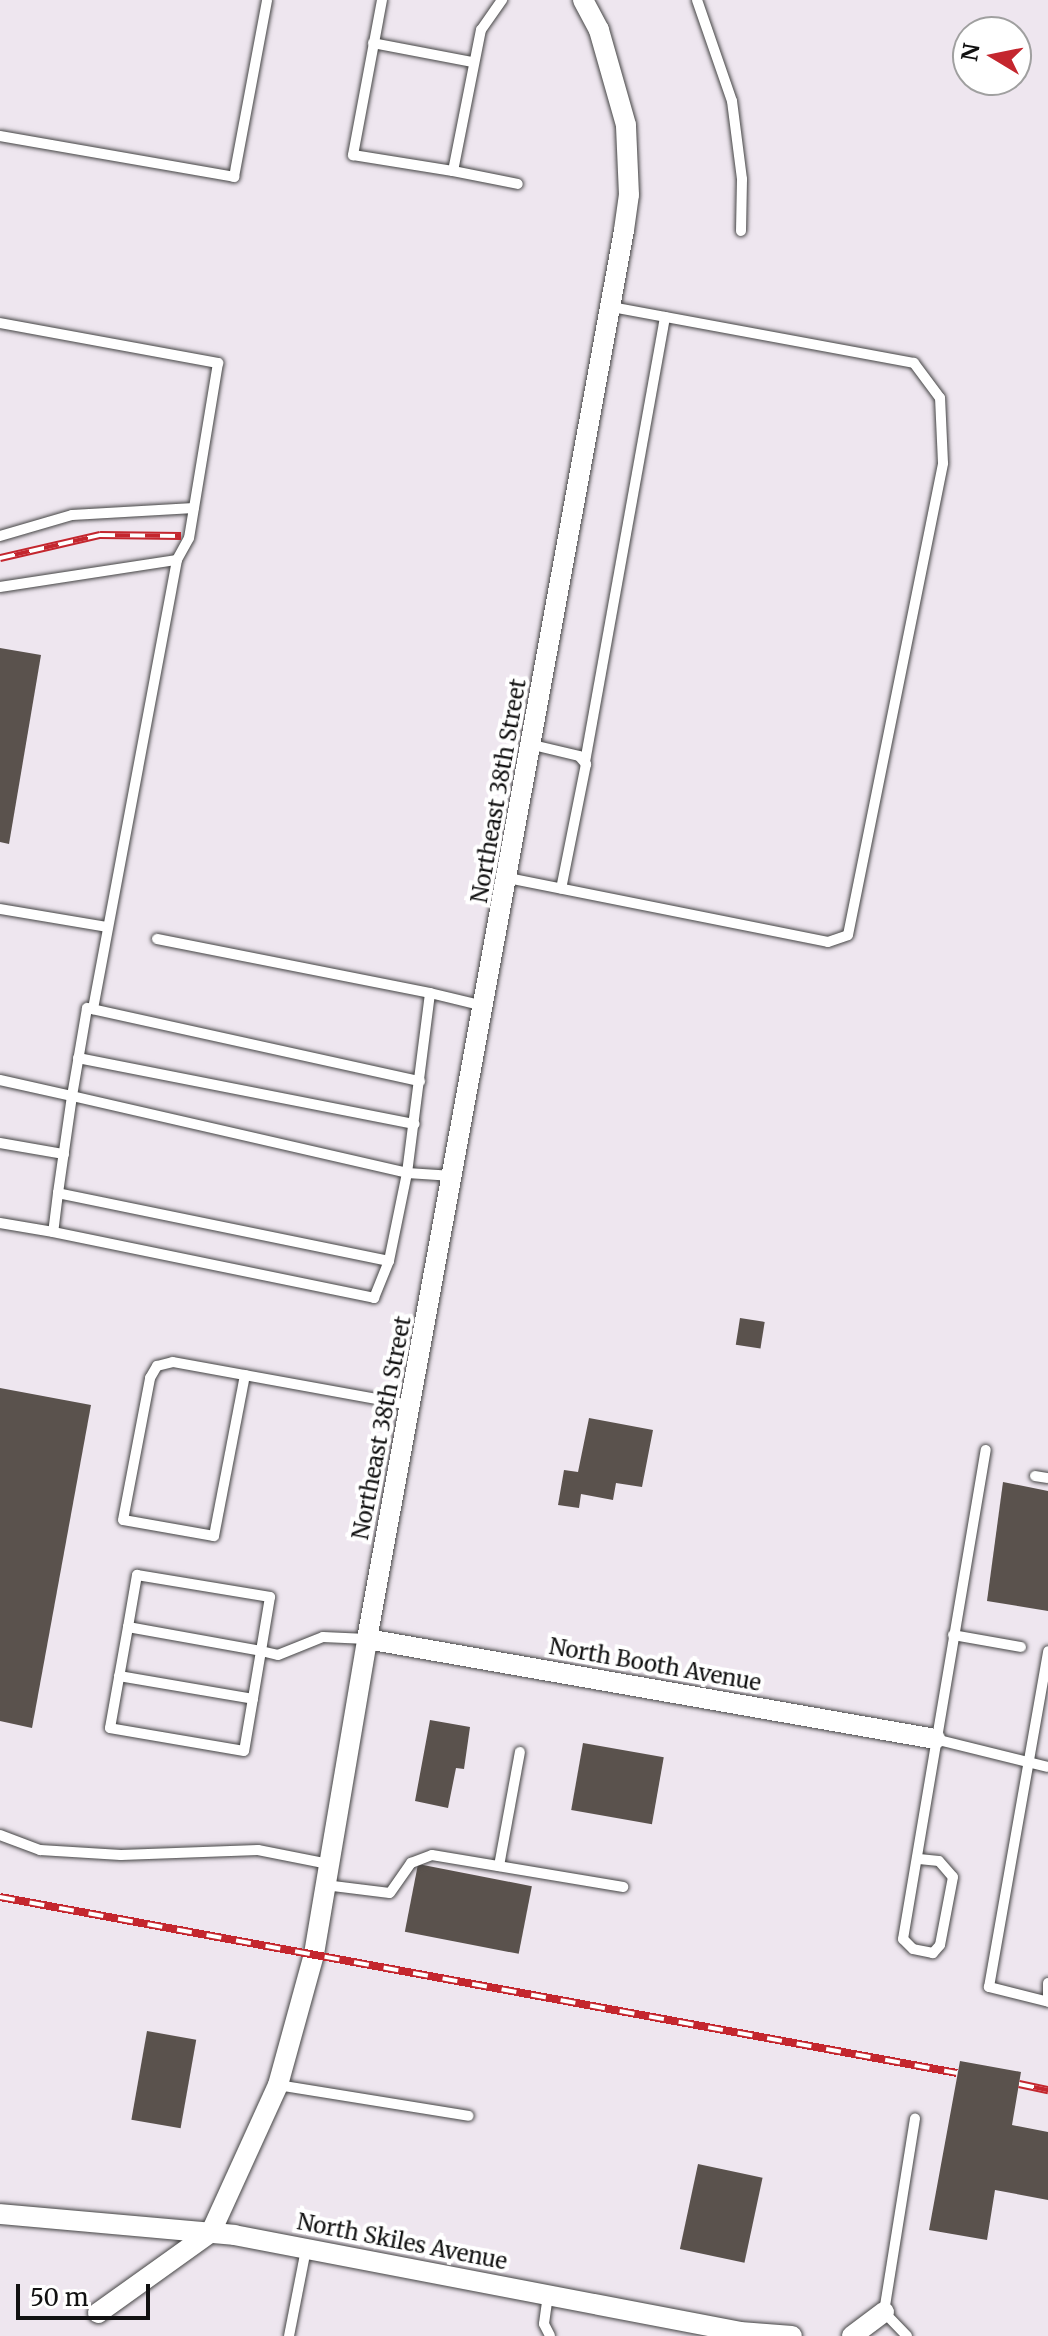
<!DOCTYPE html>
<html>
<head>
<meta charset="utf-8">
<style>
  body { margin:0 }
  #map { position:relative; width:1048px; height:2336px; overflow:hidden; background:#fffdf5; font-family:Merriweather,serif }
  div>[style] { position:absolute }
  .industrial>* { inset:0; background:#eee6ef }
  .building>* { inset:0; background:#5a524d; transform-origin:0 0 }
  .roads { filter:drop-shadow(0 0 2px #444) drop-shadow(0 0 2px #444) }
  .lane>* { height:10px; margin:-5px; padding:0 5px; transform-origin:5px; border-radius:5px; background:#fff }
  .street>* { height:20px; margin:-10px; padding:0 10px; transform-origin:10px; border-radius:10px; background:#fff }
  .rail>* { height:8px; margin-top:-4px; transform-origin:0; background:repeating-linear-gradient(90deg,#fff 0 15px,#c4262e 0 30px); box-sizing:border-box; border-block:2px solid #c4262e }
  span { translate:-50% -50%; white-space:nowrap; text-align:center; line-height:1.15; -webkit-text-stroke:8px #fff; paint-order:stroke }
  .street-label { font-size:22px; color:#111 }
  .north { position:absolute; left:952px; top:16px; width:80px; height:80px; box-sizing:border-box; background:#fff; border:2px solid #a0a0a0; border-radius:50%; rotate:280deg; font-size:22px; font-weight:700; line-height:32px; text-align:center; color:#111 }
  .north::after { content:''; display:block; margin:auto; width:28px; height:36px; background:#c4262e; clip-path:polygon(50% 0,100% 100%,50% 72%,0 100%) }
  .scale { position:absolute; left:16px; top:2284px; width:134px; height:36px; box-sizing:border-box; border:4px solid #111; border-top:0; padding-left:10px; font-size:24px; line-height:28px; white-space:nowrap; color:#111; -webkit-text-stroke:6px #fff; paint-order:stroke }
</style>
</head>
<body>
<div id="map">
  <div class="industrial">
    <i style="clip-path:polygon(evenodd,0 0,1048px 0,1048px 2336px,0 2336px,0 0,968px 32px,1016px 32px,1016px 80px,968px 80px,968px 32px)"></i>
  </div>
  <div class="building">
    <i style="clip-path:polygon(0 648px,41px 655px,9px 844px,0 842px)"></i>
    <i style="left:740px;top:1318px;width:25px;height:27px;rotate:9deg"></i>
    <i style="clip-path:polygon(0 1388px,91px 1405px,32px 1728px,0 1721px)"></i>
    <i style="clip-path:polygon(589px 1418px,653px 1430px,642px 1487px,616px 1483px,613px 1500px,581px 1494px,579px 1508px,558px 1505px,564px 1470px,578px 1472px)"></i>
    <i style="clip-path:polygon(1003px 1482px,1048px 1491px,1048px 1611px,987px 1601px)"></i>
    <i style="clip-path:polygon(430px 1720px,470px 1727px,464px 1769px,456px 1768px,448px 1808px,415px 1801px)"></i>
    <i style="left:583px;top:1743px;width:82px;height:68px;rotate:10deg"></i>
    <i style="left:418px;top:1864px;width:116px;height:69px;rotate:11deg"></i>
    <i style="left:147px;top:2031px;width:50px;height:90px;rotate:10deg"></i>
    <i style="clip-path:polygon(960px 2061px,1021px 2072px,1012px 2125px,1048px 2132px,1048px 2200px,995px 2190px,987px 2240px,929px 2230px)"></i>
    <i style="left:698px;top:2164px;width:66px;height:87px;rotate:12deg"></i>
  </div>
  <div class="roads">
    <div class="lane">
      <i style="left:382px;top:0;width:158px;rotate:100.6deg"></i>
      <i style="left:353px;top:155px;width:101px;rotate:9.1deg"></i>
      <i style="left:453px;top:171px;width:144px;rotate:-78.8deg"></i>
      <i style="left:481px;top:30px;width:37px;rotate:-55deg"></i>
      <i style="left:697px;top:0;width:107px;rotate:70.9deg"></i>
      <i style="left:732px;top:101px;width:79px;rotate:82.7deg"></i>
      <i style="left:742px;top:179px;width:52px;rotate:91.1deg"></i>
      <i style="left:373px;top:43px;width:102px;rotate:10.8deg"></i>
      <i style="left:0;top:136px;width:238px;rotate:9.9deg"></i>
      <i style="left:234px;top:177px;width:180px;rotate:-79.4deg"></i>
      <i style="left:453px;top:171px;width:66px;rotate:11.3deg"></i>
      <i style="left:0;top:323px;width:222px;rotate:10.4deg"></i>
      <i style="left:218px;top:363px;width:177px;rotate:99.4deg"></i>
      <i style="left:189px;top:538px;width:25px;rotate:119deg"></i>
      <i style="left:177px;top:560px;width:457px;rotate:100.6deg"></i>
      <i style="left:0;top:536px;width:75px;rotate:-16.3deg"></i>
      <i style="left:72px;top:515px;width:122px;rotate:-3.3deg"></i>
      <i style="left:0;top:587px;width:179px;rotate:-8.7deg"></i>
      <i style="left:533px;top:745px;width:47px;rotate:13.4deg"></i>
      <i style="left:579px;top:756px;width:11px;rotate:49deg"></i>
      <i style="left:586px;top:764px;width:127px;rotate:101.3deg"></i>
      <i style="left:585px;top:762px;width:452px;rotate:-79.8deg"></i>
      <i style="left:508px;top:878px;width:326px;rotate:11.3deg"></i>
      <i style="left:828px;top:942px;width:21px;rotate:-19deg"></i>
      <i style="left:848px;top:935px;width:481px;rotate:-78.6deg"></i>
      <i style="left:943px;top:463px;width:65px;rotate:-92.6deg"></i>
      <i style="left:940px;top:398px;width:44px;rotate:-126.6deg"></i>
      <i style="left:914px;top:363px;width:306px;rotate:-169.5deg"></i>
      <i style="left:0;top:909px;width:109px;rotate:9.5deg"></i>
      <i style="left:157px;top:939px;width:278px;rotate:11.2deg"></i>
      <i style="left:78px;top:1058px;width:343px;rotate:11.1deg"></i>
      <i style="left:0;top:1080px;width:74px;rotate:12.5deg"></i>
      <i style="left:72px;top:1096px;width:344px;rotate:12.9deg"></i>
      <i style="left:407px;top:1173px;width:90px;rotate:101.6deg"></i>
      <i style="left:389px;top:1261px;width:338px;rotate:-168.4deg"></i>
      <i style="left:58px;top:1193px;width:98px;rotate:-81.8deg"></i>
      <i style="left:72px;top:1096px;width:89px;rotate:-80.3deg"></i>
      <i style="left:87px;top:1008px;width:341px;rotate:12.4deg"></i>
      <i style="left:0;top:1143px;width:65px;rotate:9.8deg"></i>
      <i style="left:453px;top:1176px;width:46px;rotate:-176.3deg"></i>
      <i style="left:407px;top:1173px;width:181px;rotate:-82.7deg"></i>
      <i style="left:430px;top:993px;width:56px;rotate:13.5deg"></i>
      <i style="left:58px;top:1193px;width:39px;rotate:97deg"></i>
      <i style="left:53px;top:1232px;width:328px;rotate:11.6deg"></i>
      <i style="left:374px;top:1298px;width:40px;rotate:-68deg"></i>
      <i style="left:0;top:1223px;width:54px;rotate:9.6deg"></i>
      <i style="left:245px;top:1375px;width:164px;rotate:100.9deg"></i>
      <i style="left:214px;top:1536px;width:92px;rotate:-170deg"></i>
      <i style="left:123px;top:1520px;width:145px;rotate:-79.2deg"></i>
      <i style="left:150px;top:1378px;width:14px;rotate:-60deg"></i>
      <i style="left:157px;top:1366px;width:16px;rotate:-14deg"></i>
      <i style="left:173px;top:1362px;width:241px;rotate:10.3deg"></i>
      <i style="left:1035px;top:1476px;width:13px;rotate:9deg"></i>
      <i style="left:128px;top:1627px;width:53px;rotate:-80.2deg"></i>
      <i style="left:137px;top:1575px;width:135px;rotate:9.4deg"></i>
      <i style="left:270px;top:1597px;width:55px;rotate:99.5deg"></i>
      <i style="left:261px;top:1651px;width:101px;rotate:99.6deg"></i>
      <i style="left:244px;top:1751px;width:136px;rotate:-170.3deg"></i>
      <i style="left:110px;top:1728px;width:103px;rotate:-79.9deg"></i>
      <i style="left:128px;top:1627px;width:135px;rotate:10.2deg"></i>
      <i style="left:261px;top:1651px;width:17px;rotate:13deg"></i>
      <i style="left:278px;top:1655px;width:48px;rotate:-21.8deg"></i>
      <i style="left:323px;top:1637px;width:44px;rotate:2.6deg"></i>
      <i style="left:953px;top:1635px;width:69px;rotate:10deg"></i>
      <i style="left:119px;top:1676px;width:136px;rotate:9.7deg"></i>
      <i style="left:935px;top:1739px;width:116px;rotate:13.9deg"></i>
      <i style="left:0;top:1835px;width:43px;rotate:20.6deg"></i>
      <i style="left:40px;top:1850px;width:81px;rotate:3.5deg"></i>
      <i style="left:121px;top:1855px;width:137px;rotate:-2.1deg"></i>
      <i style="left:258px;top:1850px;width:72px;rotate:11.2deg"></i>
      <i style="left:919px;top:1859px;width:20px;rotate:6deg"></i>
      <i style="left:939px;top:1861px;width:21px;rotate:49deg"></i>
      <i style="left:953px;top:1877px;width:69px;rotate:100.8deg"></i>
      <i style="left:940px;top:1945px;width:11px;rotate:131deg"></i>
      <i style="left:933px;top:1953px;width:20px;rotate:-169deg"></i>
      <i style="left:913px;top:1949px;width:14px;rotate:-135deg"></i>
      <i style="left:903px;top:1939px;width:496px;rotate:-80.4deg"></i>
      <i style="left:499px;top:1866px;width:116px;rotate:-79.6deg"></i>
      <i style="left:325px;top:1885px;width:65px;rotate:7deg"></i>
      <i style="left:390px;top:1893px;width:37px;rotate:-55deg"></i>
      <i style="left:411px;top:1863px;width:22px;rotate:-21deg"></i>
      <i style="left:432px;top:1855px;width:194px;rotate:9.5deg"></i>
      <i style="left:1048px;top:1983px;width:19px;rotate:90deg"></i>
      <i style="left:1045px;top:2001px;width:58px;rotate:-166deg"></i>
      <i style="left:989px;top:1987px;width:341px;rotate:-80deg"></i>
      <i style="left:278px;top:2085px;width:193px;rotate:9.2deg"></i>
      <i style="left:548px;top:2295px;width:29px;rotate:98deg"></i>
      <i style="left:544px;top:2324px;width:13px;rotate:63deg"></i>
      <i style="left:289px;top:2336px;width:89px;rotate:-78.9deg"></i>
      <i style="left:907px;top:2336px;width:33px;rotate:-134deg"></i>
      <i style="left:884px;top:2312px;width:196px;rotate:-80.9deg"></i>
    </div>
    <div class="street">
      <i style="left:367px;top:1639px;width:577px;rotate:9.98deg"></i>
      <i style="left:0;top:2214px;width:235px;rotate:5.1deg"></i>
      <i style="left:234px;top:2235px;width:515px;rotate:10.85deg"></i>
      <i style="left:740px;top:2332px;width:52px;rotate:4.4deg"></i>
      <i style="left:98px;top:2313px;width:139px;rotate:-35.6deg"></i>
      <i style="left:211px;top:2232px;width:162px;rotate:-65.5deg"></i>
      <i style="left:278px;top:2085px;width:136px;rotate:-74.6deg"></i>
      <i style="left:314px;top:1954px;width:319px;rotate:-80.4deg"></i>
      <i style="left:367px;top:1639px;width:1432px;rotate:-79.66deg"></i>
      <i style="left:624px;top:230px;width:35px;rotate:-82deg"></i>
      <i style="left:629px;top:195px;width:70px;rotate:-92.5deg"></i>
      <i style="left:626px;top:125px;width:99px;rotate:-105.9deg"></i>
      <i style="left:599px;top:30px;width:34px;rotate:-118deg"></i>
      <i style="left:852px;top:2336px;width:40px;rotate:-37deg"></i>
    </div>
  </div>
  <div class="rail">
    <i style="left:0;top:558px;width:103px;rotate:-13deg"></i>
    <i style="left:100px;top:535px;width:81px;rotate:0.7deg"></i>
    <i style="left:0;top:1897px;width:973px;rotate:10.42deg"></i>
    <i style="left:1019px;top:2084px;width:30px;rotate:12deg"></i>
  </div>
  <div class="street-label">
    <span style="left:499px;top:791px;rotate:-80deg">Northeast 38th Street</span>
    <span style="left:382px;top:1428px;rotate:-79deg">Northeast 38th Street</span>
    <span style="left:655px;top:1665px;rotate:10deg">North Booth Avenue</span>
    <span style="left:402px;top:2242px;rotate:11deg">North Skiles Avenue</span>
  </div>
  <div class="north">N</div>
  <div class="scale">50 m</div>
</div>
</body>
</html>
